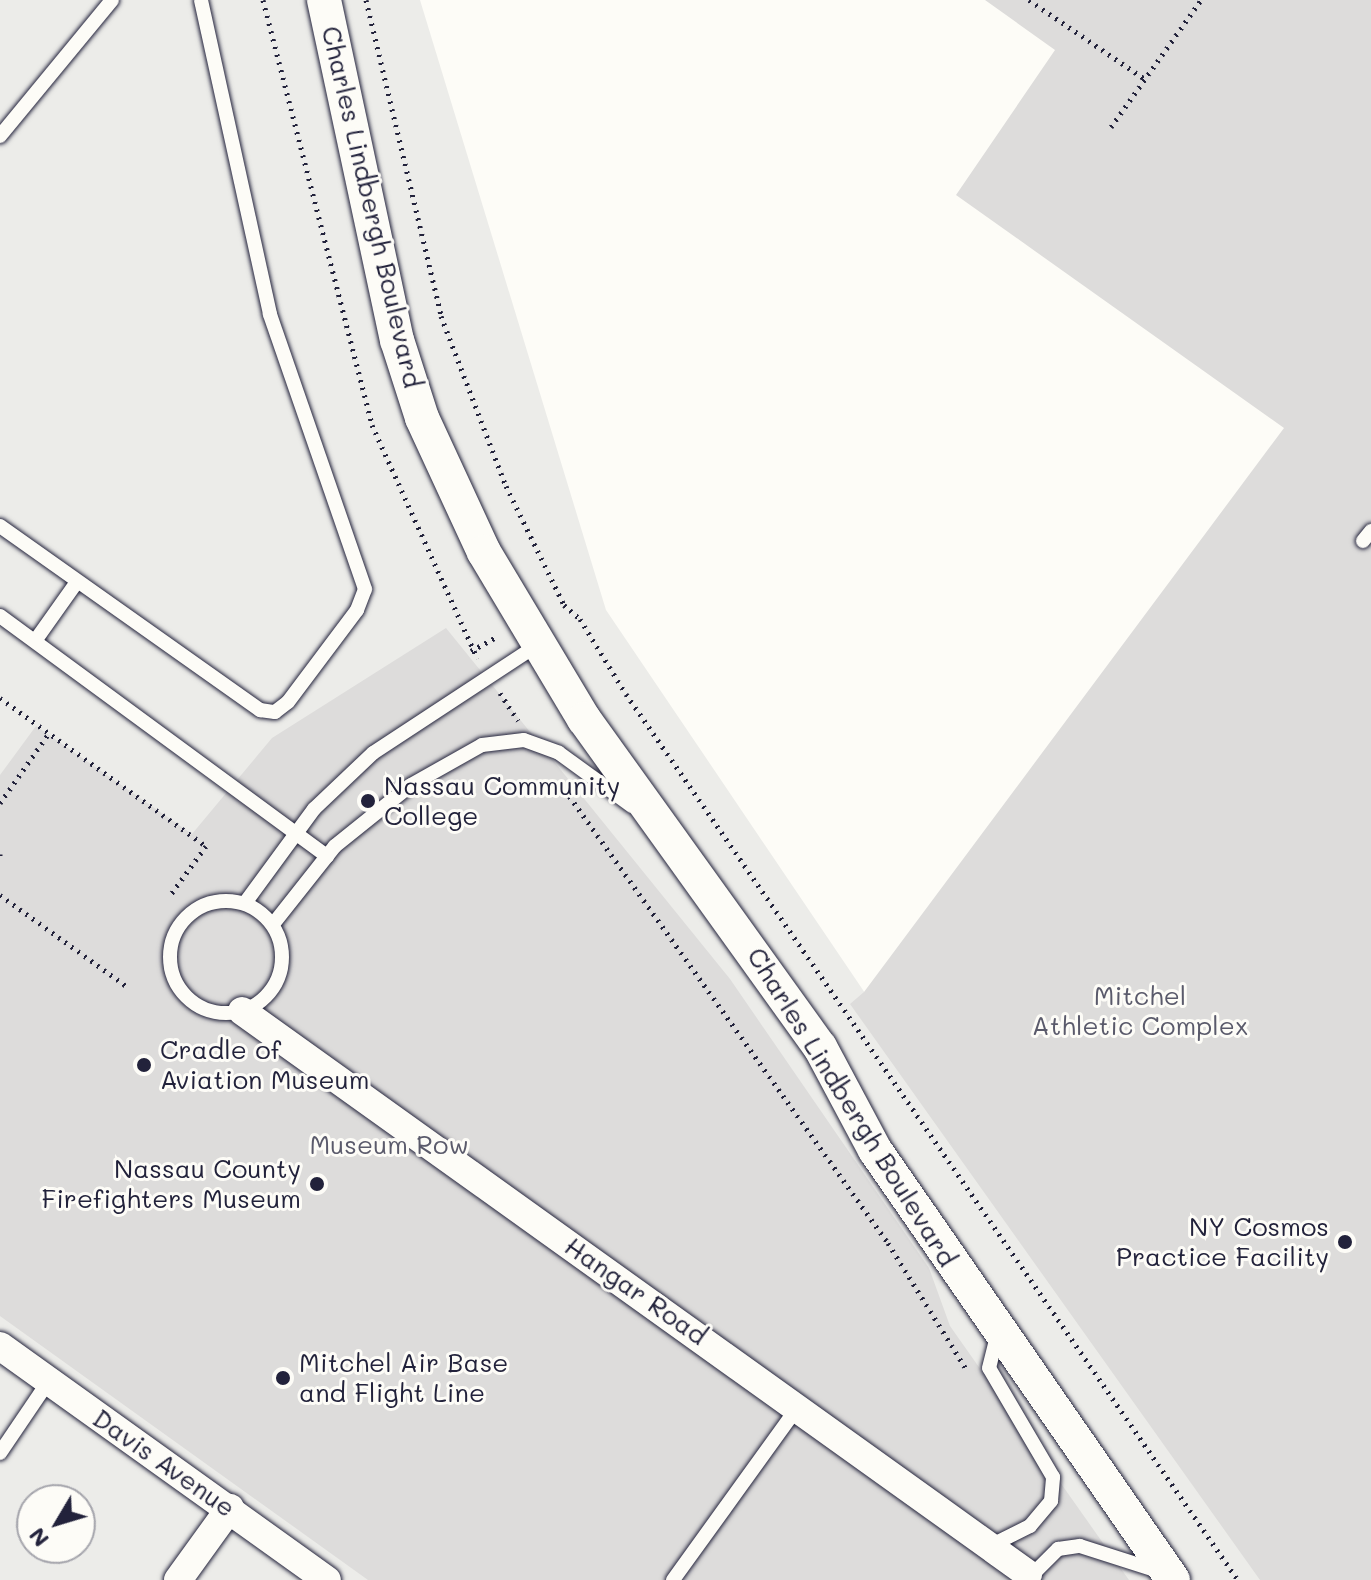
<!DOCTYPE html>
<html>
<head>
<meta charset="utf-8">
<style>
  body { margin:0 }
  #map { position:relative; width:1371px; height:1580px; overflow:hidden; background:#fdfcf7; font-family:Mali,sans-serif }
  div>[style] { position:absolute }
  .built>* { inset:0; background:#ecece9 }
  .green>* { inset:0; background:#dddcdb }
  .path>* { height:5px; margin-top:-2.5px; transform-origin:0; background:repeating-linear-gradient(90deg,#22223b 0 2px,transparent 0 8px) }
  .roads { filter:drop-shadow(0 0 2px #22223b) drop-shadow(0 0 2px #22223b) }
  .service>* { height:14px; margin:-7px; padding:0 7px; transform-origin:7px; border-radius:7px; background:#fdfcf7 }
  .service>.ring { margin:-7px; padding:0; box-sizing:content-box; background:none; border:14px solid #fdfcf7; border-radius:50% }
  .minor>* { height:28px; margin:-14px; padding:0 14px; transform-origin:14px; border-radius:14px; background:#fdfcf7 }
  .tertiary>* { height:34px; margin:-17px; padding:0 17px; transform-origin:17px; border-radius:17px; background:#fdfcf7 }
  .dots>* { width:22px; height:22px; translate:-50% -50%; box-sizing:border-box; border:4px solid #fdfcf7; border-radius:50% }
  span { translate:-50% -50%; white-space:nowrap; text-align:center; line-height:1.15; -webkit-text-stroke:6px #fdfcf7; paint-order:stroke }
  .street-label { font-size:26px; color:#22223b }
  .poi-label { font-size:26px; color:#22223b }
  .left { translate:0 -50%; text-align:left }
  .right { translate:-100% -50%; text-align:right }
  .park-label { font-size:26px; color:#5a5a6b }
  .north { position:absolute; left:16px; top:1484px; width:80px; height:80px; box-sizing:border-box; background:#fdfcf7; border:2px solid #a5a5ac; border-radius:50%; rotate:232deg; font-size:22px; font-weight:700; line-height:32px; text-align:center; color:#22223b }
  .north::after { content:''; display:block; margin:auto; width:28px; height:36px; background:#22223b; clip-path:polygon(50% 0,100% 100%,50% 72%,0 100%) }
</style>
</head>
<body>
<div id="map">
  <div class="built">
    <i style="clip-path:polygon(evenodd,0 0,420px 0,606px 610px,1262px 1580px,0 1580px,0 0,32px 1500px,80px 1500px,80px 1548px,32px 1548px,32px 1500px)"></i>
  </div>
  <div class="green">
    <i style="clip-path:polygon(985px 0,1371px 0,1371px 1580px,1260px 1580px,850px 1004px,864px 992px,1284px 428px,956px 195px,1055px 50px)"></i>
    <i style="clip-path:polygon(446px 628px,730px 979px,929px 1268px,950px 1326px,1129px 1580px,368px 1580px,0 1316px,0 775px,36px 726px,192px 834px,272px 738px)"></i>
  </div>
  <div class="path">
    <i style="left:263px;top:0;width:439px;rotate:75.6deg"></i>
    <i style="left:372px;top:425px;width:256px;rotate:65.7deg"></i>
    <i style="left:366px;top:0;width:325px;rotate:76.6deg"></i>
    <i style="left:441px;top:316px;width:182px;rotate:69.1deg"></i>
    <i style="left:506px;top:486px;width:132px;rotate:64deg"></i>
    <i style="left:564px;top:605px;width:21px;rotate:41deg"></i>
    <i style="left:580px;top:619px;width:88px;rotate:58.5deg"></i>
    <i style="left:626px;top:694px;width:1077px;rotate:55.37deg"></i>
    <i style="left:1029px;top:0;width:140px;rotate:34.3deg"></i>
    <i style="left:1111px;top:127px;width:156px;rotate:-54.7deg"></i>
    <i style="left:471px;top:651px;width:31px;rotate:-29deg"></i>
    <i style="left:500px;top:693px;width:33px;rotate:57deg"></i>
    <i style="left:0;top:698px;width:254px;rotate:35.7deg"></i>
    <i style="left:206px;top:846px;width:59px;rotate:126.1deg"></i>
    <i style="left:560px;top:783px;width:565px;rotate:54.51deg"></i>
    <i style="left:888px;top:1243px;width:148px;rotate:58.2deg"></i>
    <i style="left:0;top:803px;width:85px;rotate:-55deg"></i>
    <i style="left:0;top:854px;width:7px;rotate:90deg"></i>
    <i style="left:0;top:895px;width:159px;rotate:35.8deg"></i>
  </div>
  <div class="roads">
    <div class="service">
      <i style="left:0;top:136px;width:176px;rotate:-50.5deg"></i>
      <i style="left:0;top:526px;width:319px;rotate:35.3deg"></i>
      <i style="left:260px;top:710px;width:15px;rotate:8deg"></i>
      <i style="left:275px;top:712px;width:16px;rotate:-38deg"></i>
      <i style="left:288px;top:702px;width:115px;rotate:-53.1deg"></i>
      <i style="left:357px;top:610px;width:22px;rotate:-69deg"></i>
      <i style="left:365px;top:589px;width:291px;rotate:-109.1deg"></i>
      <i style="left:270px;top:314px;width:321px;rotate:-102.4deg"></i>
      <i style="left:1363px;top:541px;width:13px;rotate:-51deg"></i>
      <i style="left:0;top:616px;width:406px;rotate:36.3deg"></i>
      <i style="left:35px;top:641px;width:72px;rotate:-54.6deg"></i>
      <i class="ring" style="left:170px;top:901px;width:98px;height:98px"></i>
      <i style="left:245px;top:903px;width:117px;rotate:-53.7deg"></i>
      <i style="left:314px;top:809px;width:81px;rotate:-43.5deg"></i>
      <i style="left:373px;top:753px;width:199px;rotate:-33.3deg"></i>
      <i style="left:274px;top:923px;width:98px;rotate:-51.6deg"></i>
      <i style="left:335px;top:846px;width:97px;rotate:-38.8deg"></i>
      <i style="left:411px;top:785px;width:81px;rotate:-29.4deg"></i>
      <i style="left:482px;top:745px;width:42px;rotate:-6.8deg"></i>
      <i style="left:524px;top:740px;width:37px;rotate:20deg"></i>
      <i style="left:559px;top:753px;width:90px;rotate:36deg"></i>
      <i style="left:0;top:1453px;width:86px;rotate:-55.9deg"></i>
      <i style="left:988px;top:1547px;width:47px;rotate:-26.6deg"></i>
      <i style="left:1030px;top:1526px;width:33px;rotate:-50deg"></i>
      <i style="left:1051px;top:1501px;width:24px;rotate:-85deg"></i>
      <i style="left:1053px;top:1477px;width:126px;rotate:-120.4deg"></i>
      <i style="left:989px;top:1368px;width:37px;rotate:-76deg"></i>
      <i style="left:1030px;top:1577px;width:40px;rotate:-45deg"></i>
      <i style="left:1058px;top:1549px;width:22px;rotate:-8deg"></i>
      <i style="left:1080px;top:1546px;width:82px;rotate:17.8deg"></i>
      <i style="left:673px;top:1580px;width:213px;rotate:-54.2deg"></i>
    </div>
    <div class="minor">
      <i style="left:242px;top:1011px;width:967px;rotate:35.61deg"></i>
      <i style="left:0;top:1346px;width:402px;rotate:35.6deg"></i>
      <i style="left:178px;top:1580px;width:89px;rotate:-54.2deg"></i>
    </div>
    <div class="tertiary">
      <i style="left:324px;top:0;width:348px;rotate:77.9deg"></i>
      <i style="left:397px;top:340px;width:82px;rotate:72.2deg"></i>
      <i style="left:422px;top:418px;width:148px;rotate:65.2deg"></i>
      <i style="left:484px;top:552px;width:195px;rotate:59.1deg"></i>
      <i style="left:584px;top:719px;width:404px;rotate:54.3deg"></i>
      <i style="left:820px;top:1047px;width:117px;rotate:61.9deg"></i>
      <i style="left:875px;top:1150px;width:523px;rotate:55.28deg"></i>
    </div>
  </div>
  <div class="dots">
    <i style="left:368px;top:801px;background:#22223b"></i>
    <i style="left:144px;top:1065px;background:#22223b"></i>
    <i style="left:317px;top:1184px;background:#22223b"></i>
    <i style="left:1345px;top:1242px;background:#22223b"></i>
    <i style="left:283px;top:1378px;background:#22223b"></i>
  </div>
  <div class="street-label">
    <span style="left:372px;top:207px;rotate:77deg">Charles Lindbergh Boulevard</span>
    <span style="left:852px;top:1107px;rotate:58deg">Charles Lindbergh Boulevard</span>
    <span style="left:636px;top:1291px;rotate:35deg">Hangar Road</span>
    <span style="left:164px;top:1463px;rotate:35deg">Davis Avenue</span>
  </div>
  <div class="poi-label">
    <span class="left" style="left:384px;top:801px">Nassau Community<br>College</span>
    <span class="left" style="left:160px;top:1065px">Cradle of<br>Aviation Museum</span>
    <span class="right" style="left:301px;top:1184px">Nassau County<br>Firefighters Museum</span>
    <span class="right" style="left:1329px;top:1242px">NY Cosmos<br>Practice Facility</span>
    <span class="left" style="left:299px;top:1378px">Mitchel Air Base<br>and Flight Line</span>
  </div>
  <div class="park-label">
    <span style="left:1140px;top:1011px">Mitchel<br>Athletic Complex</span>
    <span style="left:389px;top:1145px">Museum Row</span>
  </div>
  <div class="north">N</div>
</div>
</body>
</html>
